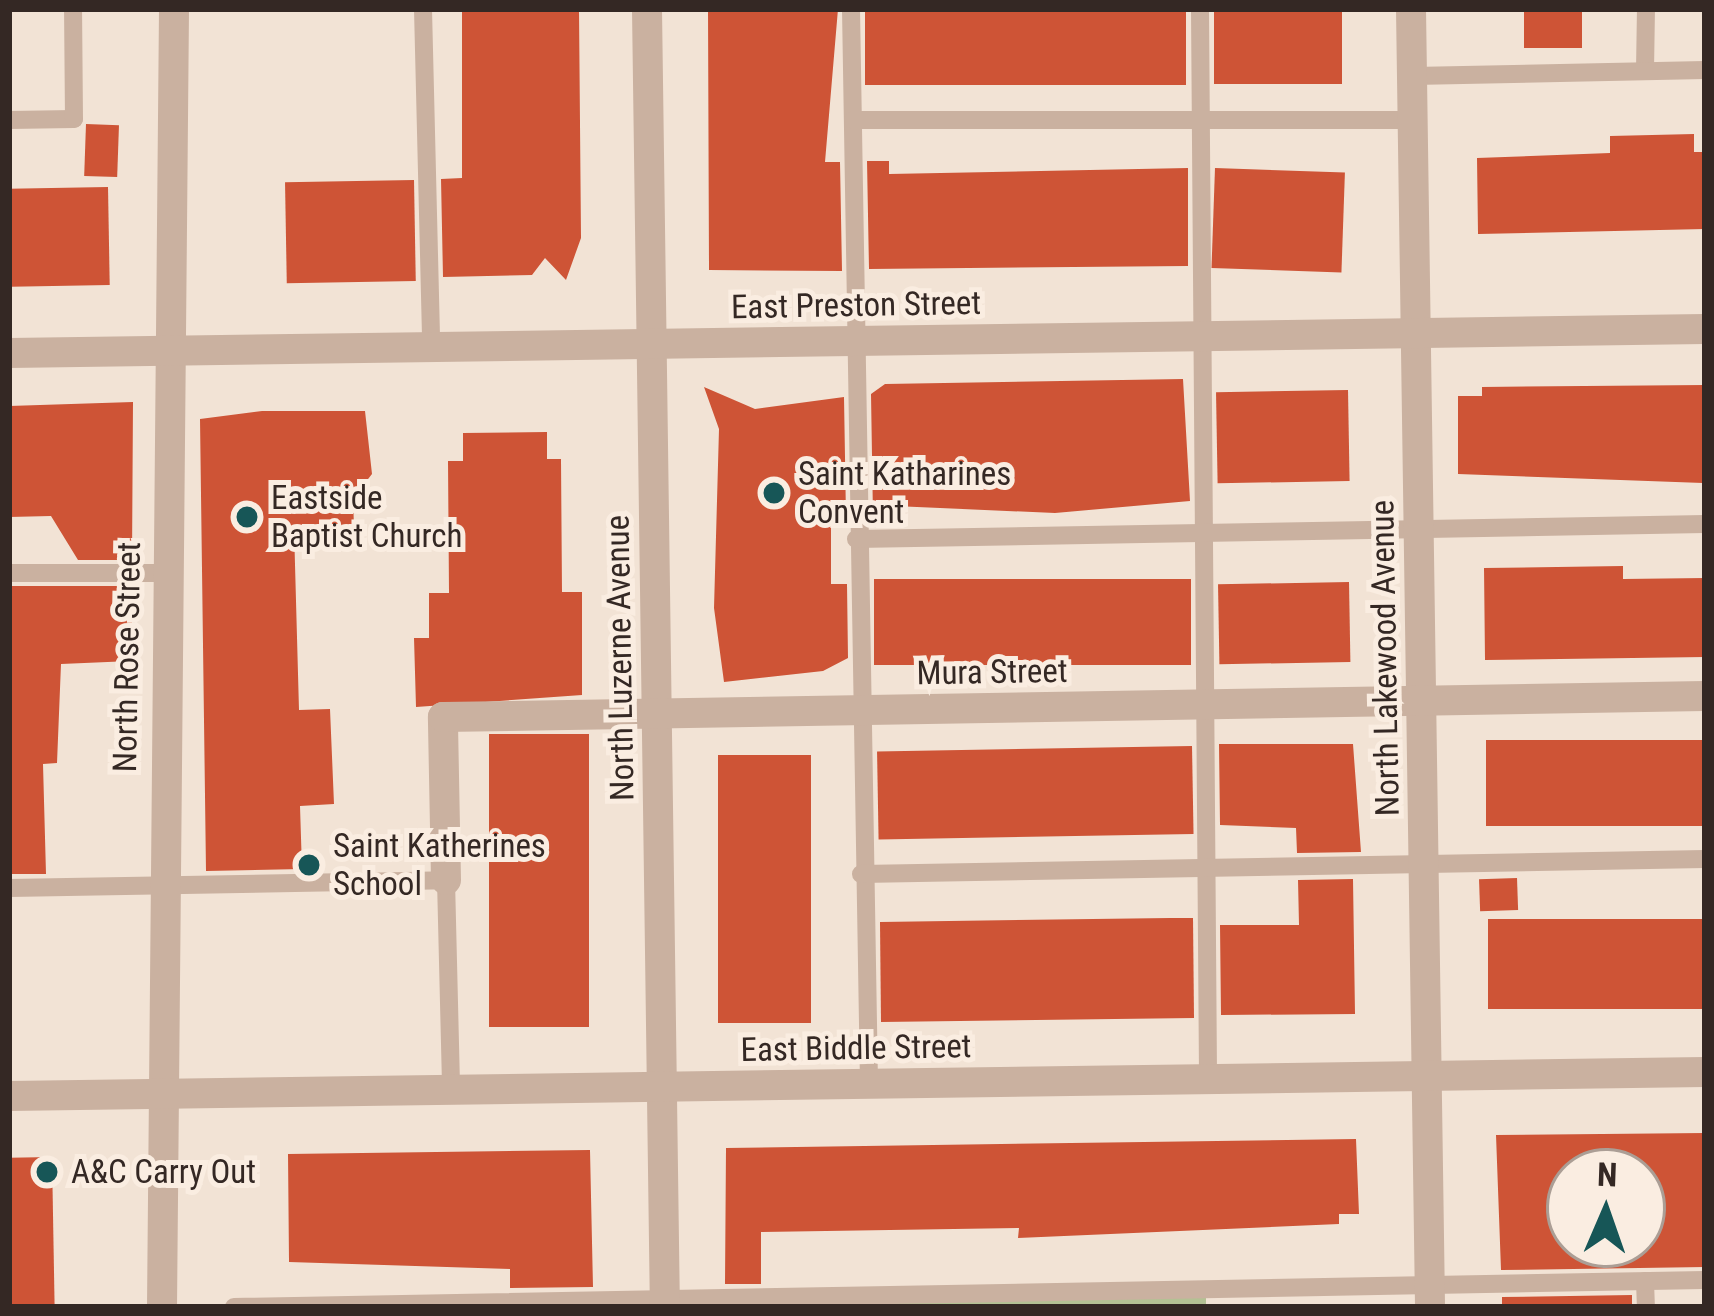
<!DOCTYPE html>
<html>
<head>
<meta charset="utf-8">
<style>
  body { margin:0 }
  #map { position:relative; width:1714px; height:1316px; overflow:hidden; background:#f2e3d5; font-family:"Roboto Condensed",sans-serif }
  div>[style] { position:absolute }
  .green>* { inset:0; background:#b4c194 }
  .building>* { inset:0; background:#ce5436; transform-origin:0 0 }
  .service>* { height:18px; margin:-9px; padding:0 9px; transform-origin:9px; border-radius:9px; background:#cab1a0 }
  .minor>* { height:30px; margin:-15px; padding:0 15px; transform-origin:15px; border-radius:15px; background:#cab1a0 }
  .tertiary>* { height:30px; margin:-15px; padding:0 15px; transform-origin:15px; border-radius:15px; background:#cab1a0 }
  .dots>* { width:33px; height:33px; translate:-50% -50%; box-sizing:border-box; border:6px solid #faede1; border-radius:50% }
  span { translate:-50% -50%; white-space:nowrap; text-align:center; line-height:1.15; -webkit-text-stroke:10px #faede1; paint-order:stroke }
  .street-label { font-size:33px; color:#342824 }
  .poi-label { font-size:33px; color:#342824 }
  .left { translate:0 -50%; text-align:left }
  .frame { position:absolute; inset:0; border:12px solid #342824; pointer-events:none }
  .north { position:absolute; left:1546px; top:1148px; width:120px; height:120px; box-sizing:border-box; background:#faede1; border:3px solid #ab9e95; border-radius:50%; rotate:2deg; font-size:33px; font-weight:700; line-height:48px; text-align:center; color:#342824 }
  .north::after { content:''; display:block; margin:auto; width:42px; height:54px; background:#175657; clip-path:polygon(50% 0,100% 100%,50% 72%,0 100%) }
</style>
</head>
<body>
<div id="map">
  <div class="green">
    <i style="clip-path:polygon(1206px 1293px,1206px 1307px,880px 1307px,880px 1296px)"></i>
  </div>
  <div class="building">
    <i style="clip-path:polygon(462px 9px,579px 9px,581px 238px,566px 280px,545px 258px,532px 275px,443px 277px,441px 179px,462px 178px)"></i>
    <i style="clip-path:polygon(708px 9px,838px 9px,825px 162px,840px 162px,842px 271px,709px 270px)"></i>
    <i style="left:865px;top:9px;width:321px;height:76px"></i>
    <i style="left:1214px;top:9px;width:128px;height:75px"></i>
    <i style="left:1524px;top:9px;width:58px;height:39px"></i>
    <i style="left:86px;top:124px;width:33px;height:52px;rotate:2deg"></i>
    <i style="clip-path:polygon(1694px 134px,1694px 152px,1705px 152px,1705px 229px,1478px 234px,1477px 158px,1610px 153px,1610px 136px)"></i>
    <i style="clip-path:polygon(867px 161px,889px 161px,889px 174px,1188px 168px,1188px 266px,869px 269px)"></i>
    <i style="left:1215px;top:168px;width:130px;height:100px;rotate:2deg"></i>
    <i style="left:414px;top:180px;width:101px;height:129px;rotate:89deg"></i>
    <i style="left:108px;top:187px;width:98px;height:99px;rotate:89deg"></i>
    <i style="clip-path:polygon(1183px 379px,1190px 501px,1055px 513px,894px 506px,894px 516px,873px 517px,871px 394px,885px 384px)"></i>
    <i style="clip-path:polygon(1705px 385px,1703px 483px,1458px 474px,1458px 396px,1482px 396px,1482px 387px)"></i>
    <i style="clip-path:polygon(704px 387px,755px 409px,844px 397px,846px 517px,831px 517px,831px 584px,847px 584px,848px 658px,823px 671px,724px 682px,714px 608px,719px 429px)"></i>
    <i style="left:1348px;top:390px;width:91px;height:132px;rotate:89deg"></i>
    <i style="clip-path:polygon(133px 402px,132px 560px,78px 560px,51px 516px,9px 517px,9px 406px)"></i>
    <i style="clip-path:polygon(262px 411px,365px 411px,372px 474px,353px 498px,354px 527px,294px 528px,299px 710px,330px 709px,334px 804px,300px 806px,302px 869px,206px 871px,200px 419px)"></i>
    <i style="clip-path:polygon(547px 432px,547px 459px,561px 459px,562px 592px,582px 592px,582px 695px,416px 707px,414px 638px,429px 638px,429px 593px,449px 593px,448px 461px,463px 461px,463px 433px)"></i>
    <i style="clip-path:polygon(1623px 566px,1623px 579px,1705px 578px,1705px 657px,1485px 660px,1484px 568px)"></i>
    <i style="left:1191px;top:579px;width:86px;height:317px;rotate:90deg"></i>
    <i style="left:1349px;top:582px;width:80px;height:131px;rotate:89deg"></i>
    <i style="clip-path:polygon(9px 586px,133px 586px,131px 661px,61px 664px,57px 763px,43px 764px,46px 874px,9px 874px)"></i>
    <i style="left:589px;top:734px;width:293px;height:100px;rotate:90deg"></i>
    <i style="left:1705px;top:740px;width:86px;height:219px;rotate:90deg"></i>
    <i style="clip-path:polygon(1219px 744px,1353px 744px,1361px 852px,1297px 853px,1296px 828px,1220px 825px)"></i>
    <i style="left:1192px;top:746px;width:88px;height:315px;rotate:89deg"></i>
    <i style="left:718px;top:755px;width:93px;height:268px"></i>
    <i style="left:1517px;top:878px;width:32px;height:38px;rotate:88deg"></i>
    <i style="clip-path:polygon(1353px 879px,1355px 1014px,1221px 1015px,1220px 925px,1299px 925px,1298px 880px)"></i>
    <i style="clip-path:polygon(1170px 918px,1193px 918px,1194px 1018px,881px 1022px,880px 922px)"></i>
    <i style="left:1705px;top:919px;width:90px;height:217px;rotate:90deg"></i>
    <i style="clip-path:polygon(evenodd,1705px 1133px,1705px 1267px,1501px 1270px,1496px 1135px,1705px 1133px,1570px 1172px,1642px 1172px,1642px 1244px,1570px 1244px,1570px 1172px)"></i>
    <i style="clip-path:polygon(1356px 1139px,1359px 1214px,1339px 1214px,1339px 1224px,1018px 1238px,1019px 1228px,761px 1232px,761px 1284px,725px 1284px,726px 1148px)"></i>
    <i style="clip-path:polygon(590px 1150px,593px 1287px,510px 1288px,510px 1269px,289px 1262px,288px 1154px)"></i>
    <i style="left:52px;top:1157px;width:150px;height:43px;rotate:89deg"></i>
    <i style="clip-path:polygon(1632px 1295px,1632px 1307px,1502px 1307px,1502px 1297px)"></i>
  </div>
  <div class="service">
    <i style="left:423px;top:9px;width:338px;rotate:88.6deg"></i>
    <i style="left:851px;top:9px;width:1074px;rotate:89.04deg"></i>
    <i style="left:1200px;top:9px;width:1070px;rotate:89.57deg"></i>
    <i style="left:1645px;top:71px;width:62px;rotate:-89.1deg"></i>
    <i style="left:1413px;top:76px;width:292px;rotate:-1.2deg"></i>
    <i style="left:9px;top:120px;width:65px;rotate:-0.9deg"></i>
    <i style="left:74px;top:119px;width:110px;rotate:-90.5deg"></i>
    <i style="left:853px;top:120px;width:560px"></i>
    <i style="left:856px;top:539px;width:849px;rotate:-1.01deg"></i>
    <i style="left:9px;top:573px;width:157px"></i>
    <i style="left:861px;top:874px;width:844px;rotate:-1.02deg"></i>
    <i style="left:9px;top:888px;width:437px;rotate:-1deg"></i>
    <i style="left:446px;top:880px;width:210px;rotate:88.6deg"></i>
    <i style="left:1645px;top:1281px;width:26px;rotate:88deg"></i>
    <i style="left:234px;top:1307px;width:1471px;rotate:-1.05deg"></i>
  </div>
  <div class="minor">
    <i style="left:647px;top:9px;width:1298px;rotate:89.21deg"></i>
    <i style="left:1411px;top:9px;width:1298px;rotate:89.16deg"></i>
    <i style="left:446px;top:880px;width:163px;rotate:-91.1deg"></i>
    <i style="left:443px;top:717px;width:1262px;rotate:-0.95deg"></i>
    <i style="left:162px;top:1307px;width:1298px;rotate:-89.47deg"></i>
  </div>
  <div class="tertiary">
    <i style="left:9px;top:353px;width:1696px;rotate:-0.81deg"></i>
    <i style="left:9px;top:1096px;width:1696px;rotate:-0.81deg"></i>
  </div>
  <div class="dots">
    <i style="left:774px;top:493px;background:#175657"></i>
    <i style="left:247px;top:517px;background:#175657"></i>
    <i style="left:309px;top:865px;background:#175657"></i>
    <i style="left:47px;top:1172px;background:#175657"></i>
  </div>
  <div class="street-label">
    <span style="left:856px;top:305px;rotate:-1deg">East Preston Street</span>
    <span style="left:127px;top:657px;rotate:-89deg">North Rose Street</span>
    <span style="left:620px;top:658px;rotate:-91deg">North Luzerne Avenue</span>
    <span style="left:1385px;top:658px;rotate:-91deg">North Lakewood Avenue</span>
    <span style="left:992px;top:672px;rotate:-1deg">Mura Street</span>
    <span style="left:856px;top:1048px;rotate:-1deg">East Biddle Street</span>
  </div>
  <div class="poi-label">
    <span class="left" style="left:798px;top:493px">Saint Katharines<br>Convent</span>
    <span class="left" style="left:271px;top:517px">Eastside<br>Baptist Church</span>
    <span class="left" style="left:333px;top:865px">Saint Katherines<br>School</span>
    <span class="left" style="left:71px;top:1172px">A&amp;C Carry Out</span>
  </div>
  <div class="frame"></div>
  <div class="north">N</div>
</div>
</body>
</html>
